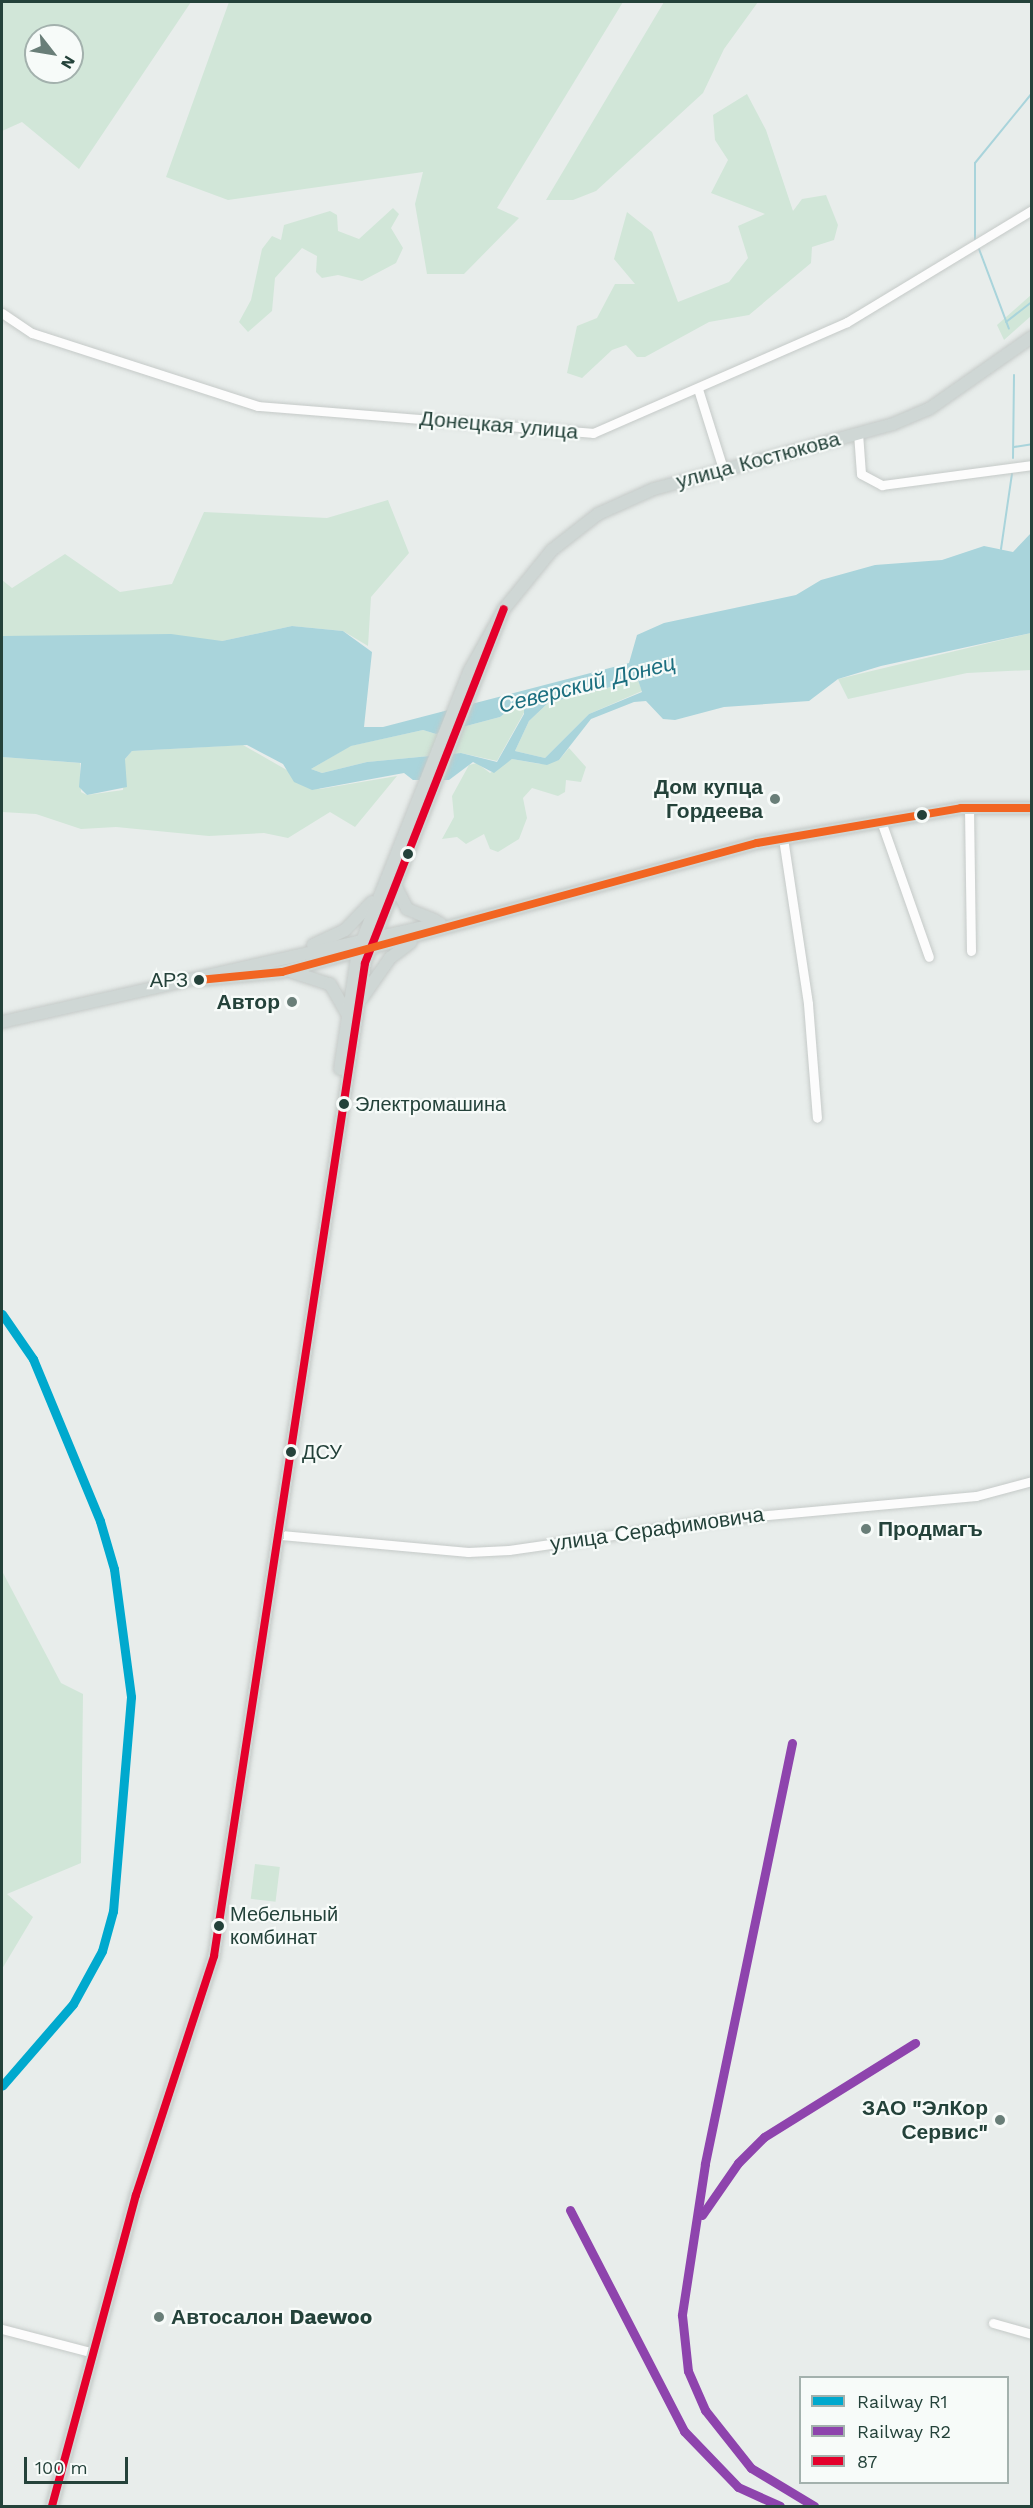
<!DOCTYPE html>
<html>
<head>
<meta charset="utf-8">
<style>
  body { margin:0 }
  #map { position:relative; width:1033px; height:2508px; overflow:hidden; background:#e8edeb; font-family:"Work Sans",sans-serif }
  div>[style] { position:absolute }
  .green>* { inset:0; background:#d1e6d8; transform-origin:0 0 }
  .water>* { inset:0; background:#a9d4db }
  .stream>* { height:2px; margin:-1px; padding:0 1px; transform-origin:1px; border-radius:1px; background:#a9d4db }
  .roads { filter:drop-shadow(0 0 2px #c5cac8) drop-shadow(0 0 2px #c5cac8) }
  .minor>* { height:9px; margin:-4.5px; padding:0 4.5px; transform-origin:4.5px; border-radius:4.5px; background:#fcfcfc }
  .major>* { height:12px; margin:-6px; padding:0 6px; transform-origin:6px; border-radius:6px; background:#cfd7d5 }
  .bus-1>* { height:8px; margin:-4px; padding:0 4px; transform-origin:4px; border-radius:4px; background:#e4002b }
  .bus-2>* { height:8px; margin:-4px; padding:0 4px; transform-origin:4px; border-radius:4px; background:#f26522 }
  .rail-1>* { height:9px; margin:-4.5px; padding:0 4.5px; transform-origin:4.5px; border-radius:4.5px; background:#00a9ce }
  .rail-2>* { height:9px; margin:-4.5px; padding:0 4.5px; transform-origin:4.5px; border-radius:4.5px; background:#8e44ad }
  .dots>* { width:16px; height:16px; translate:-50% -50%; box-sizing:border-box; border:3px solid #f7fbf9; border-radius:50% }
  span { translate:-50% -50%; white-space:nowrap; text-align:center; line-height:1.15; -webkit-text-stroke:4.5px #f7fbf9; paint-order:stroke }
  .bus-label { font-size:20px; color:#24423a }
  .right { translate:-100% -50%; text-align:right }
  .left { translate:0 -50%; text-align:left }
  .street-label { font-size:21px; color:#24423a }
  .poi-label { font-size:21px; color:#24423a; font-weight:700 }
  .water-label { font-size:22px; color:#1c6f80; font-style:italic }
  .frame { position:absolute; inset:0; border:3px solid #24423a; pointer-events:none }
  .legend { position:absolute; left:799px; top:2376px; width:210px; height:108px; box-sizing:border-box; background:#f7fbf9; border:2px solid #a3b1ad; margin:0; padding:8px 10px; list-style:none; font-size:18px; color:#24423a }
  .legend li { display:flex; align-items:center; gap:12px; height:30px }
  .legend b { width:30px; border:2px solid #a3b1ad }
  .north { position:absolute; left:24px; top:24px; width:60px; height:60px; box-sizing:border-box; background:#f7fbf9; border:2px solid #a3b1ad; border-radius:50%; rotate:121deg; font-size:16px; font-weight:700; line-height:24px; text-align:center; color:#24423a }
  .north::after { content:''; display:block; margin:auto; width:21px; height:27px; background:#697e78; clip-path:polygon(50% 0,100% 100%,50% 72%,0 100%) }
  .scale { position:absolute; left:24px; top:2457px; width:104px; height:27px; box-sizing:border-box; border:3px solid #24423a; border-top:0; padding-left:8px; font-size:18px; line-height:21px; white-space:nowrap; color:#24423a; -webkit-text-stroke:4px #f7fbf9; paint-order:stroke }
</style>
</head>
<body>
<div id="map">
  <div class="green">
    <i style="clip-path:polygon(evenodd,2px 2px,191px 2px,79px 169px,22px 122px,2px 131px,2px 2px,36px 36px,72px 36px,72px 72px,36px 72px,36px 36px)"></i>
    <i style="clip-path:polygon(229px 2px,623px 2px,497px 208px,519px 218px,464px 274px,427px 274px,415px 204px,423px 172px,228px 200px,166px 177px)"></i>
    <i style="clip-path:polygon(664px 2px,758px 2px,724px 49px,703px 93px,596px 191px,573px 200px,546px 200px)"></i>
    <i style="clip-path:polygon(747px 94px,766px 130px,793px 211px,802px 199px,826px 195px,838px 225px,834px 240px,812px 247px,811px 263px,749px 315px,709px 322px,645px 357px,637px 357px,626px 345px,612px 350px,582px 378px,567px 373px,577px 326px,597px 318px,615px 284px,635px 284px,614px 259px,627px 212px,652px 232px,678px 302px,729px 282px,748px 258px,738px 226px,765px 214px,711px 193px,728px 160px,715px 140px,713px 115px)"></i>
    <i style="clip-path:polygon(393px 208px,399px 214px,391px 228px,403px 248px,396px 263px,362px 281px,338px 275px,322px 278px,316px 272px,317px 256px,302px 248px,275px 278px,272px 311px,248px 332px,239px 322px,251px 300px,262px 249px,272px 236px,281px 240px,284px 225px,330px 211px,337px 215px,338px 231px,359px 239px)"></i>
    <i style="clip-path:polygon(1031px 295px,1031px 316px,1004px 340px,997px 325px)"></i>
    <i style="clip-path:polygon(388px 500px,409px 553px,371px 597px,368px 646px,343px 631px,292px 626px,222px 641px,2px 636px,2px 580px,12px 588px,65px 554px,120px 592px,172px 584px,204px 512px,327px 518px)"></i>
    <i style="clip-path:polygon(1031px 633px,1031px 670px,967px 673px,848px 699px,838px 679px)"></i>
    <i style="clip-path:polygon(638px 680px,642px 691px,589px 714px,545px 758px,515px 751px,529px 721px,548px 703px)"></i>
    <i style="clip-path:polygon(512px 708px,526px 709px,497px 761px,461px 753px,367px 762px,322px 773px,311px 769px,350px 746px,423px 730px,436px 734px,500px 717px)"></i>
    <i style="clip-path:polygon(243px 745px,320px 789px,397px 776px,355px 827px,330px 812px,288px 838px,264px 833px,209px 836px,116px 827px,81px 829px,36px 814px,2px 812px,2px 757px,80px 763px,81px 792px,87px 795px,123px 790px,125px 759px,132px 751px)"></i>
    <i style="clip-path:polygon(569px 748px,586px 767px,581px 782px,566px 780px,565px 792px,558px 796px,532px 788px,523px 798px,527px 818px,519px 839px,498px 852px,490px 849px,484px 834px,466px 844px,457px 837px,442px 839px,454px 817px,452px 796px,469px 765px,477px 763px,490px 773px,512px 759px,540px 764px,559px 760px)"></i>
    <i style="clip-path:polygon(2px 1571px,61px 1683px,83px 1694px,81px 1863px,7px 1894px,33px 1917px,2px 1969px)"></i>
    <i style="left:255px;top:1864px;width:25px;height:35px;rotate:7deg"></i>
  </div>
  <div class="water">
    <i style="clip-path:polygon(evenodd,1031px 533px,1031px 633px,881px 666px,838px 679px,809px 701px,724px 707px,675px 720px,663px 719px,646px 701px,634px 702px,591px 719px,559px 760px,547px 765px,512px 759px,494px 773px,473px 762px,449px 780px,413px 780px,404px 773px,312px 790px,294px 782px,283px 764px,247px 745px,132px 751px,125px 759px,127px 787px,87px 795px,79px 787px,81px 763px,2px 757px,2px 636px,171px 634px,222px 641px,292px 626px,343px 631px,372px 652px,364px 727px,383px 727px,629px 663px,637px 635px,664px 623px,796px 595px,821px 580px,875px 565px,942px 560px,984px 546px,1013px 552px,1031px 533px,638px 680px,642px 692px,589px 714px,545px 758px,515px 751px,529px 721px,548px 703px,638px 680px,1031px 533px,512px 708px,524px 708px,524px 714px,497px 762px,461px 753px,367px 762px,322px 773px,311px 769px,351px 746px,423px 730px,436px 734px,500px 717px,512px 708px)"></i>
  </div>
  <div class="stream">
    <i style="left:975px;top:241px;width:78px;rotate:-90deg"></i>
    <i style="left:975px;top:163px;width:90px;rotate:-50.8deg"></i>
    <i style="left:979px;top:249px;width:85px;rotate:69.4deg"></i>
    <i style="left:1006px;top:322px;width:33px;rotate:-38deg"></i>
    <i style="left:1014px;top:447px;width:18px;rotate:-9deg"></i>
    <i style="left:1013px;top:458px;width:83px;rotate:-89.3deg"></i>
    <i style="left:1001px;top:549px;width:76px;rotate:-81.7deg"></i>
  </div>
  <div class="roads">
    <div class="minor">
      <i style="left:2px;top:313px;width:36px;rotate:34deg"></i>
      <i style="left:32px;top:333px;width:237px;rotate:17.9deg"></i>
      <i style="left:258px;top:406px;width:336px;rotate:4.6deg"></i>
      <i style="left:593px;top:433px;width:277px;rotate:-23.6deg"></i>
      <i style="left:847px;top:322px;width:216px;rotate:-31.2deg"></i>
      <i style="left:698px;top:389px;width:84px;rotate:72.6deg"></i>
      <i style="left:858px;top:433px;width:41px;rotate:85.8deg"></i>
      <i style="left:861px;top:474px;width:24px;rotate:28deg"></i>
      <i style="left:882px;top:485px;width:151px;rotate:-7.6deg"></i>
      <i style="left:969px;top:808px;width:143px;rotate:89.2deg"></i>
      <i style="left:881px;top:821px;width:144px;rotate:70.6deg"></i>
      <i style="left:783px;top:838px;width:168px;rotate:81.4deg"></i>
      <i style="left:808px;top:1004px;width:114px;rotate:85.5deg"></i>
      <i style="left:281px;top:1535px;width:188px;rotate:5.2deg"></i>
      <i style="left:468px;top:1552px;width:41px;rotate:-2.8deg"></i>
      <i style="left:509px;top:1550px;width:217px;rotate:-8.2deg"></i>
      <i style="left:724px;top:1519px;width:253px;rotate:-5.2deg"></i>
      <i style="left:976px;top:1496px;width:58px;rotate:-15deg"></i>
      <i style="left:993px;top:2323px;width:41px;rotate:15.8deg"></i>
      <i style="left:2px;top:2329px;width:91px;rotate:14.6deg"></i>
    </div>
    <div class="major">
      <i style="left:394px;top:883px;width:29px;rotate:63deg"></i>
      <i style="left:407px;top:909px;width:31px;rotate:22deg"></i>
      <i style="left:313px;top:945px;width:35px;rotate:-25deg"></i>
      <i style="left:345px;top:930px;width:39px;rotate:-46deg"></i>
      <i style="left:292px;top:972px;width:40px;rotate:18deg"></i>
      <i style="left:330px;top:984px;width:34px;rotate:60deg"></i>
      <i style="left:199px;top:980px;width:83px;rotate:-5.5deg"></i>
      <i style="left:282px;top:972px;width:492px;rotate:-15.2deg"></i>
      <i style="left:757px;top:843px;width:207px;rotate:-9.7deg"></i>
      <i style="left:961px;top:808px;width:71px"></i>
      <i style="left:362px;top:998px;width:49px;rotate:-55deg"></i>
      <i style="left:390px;top:958px;width:26px;rotate:-37deg"></i>
      <i style="left:2px;top:1022px;width:449px;rotate:-12.7deg"></i>
      <i style="left:340px;top:1069px;width:119px;rotate:-81.3deg"></i>
      <i style="left:358px;top:951px;width:302px;rotate:-68.3deg"></i>
      <i style="left:470px;top:670px;width:70px;rotate:-60.9deg"></i>
      <i style="left:504px;top:609px;width:76px;rotate:-50.9deg"></i>
      <i style="left:552px;top:550px;width:58px;rotate:-38deg"></i>
      <i style="left:598px;top:514px;width:61px;rotate:-24.1deg"></i>
      <i style="left:654px;top:489px;width:248px;rotate:-15.2deg"></i>
      <i style="left:893px;top:424px;width:39px;rotate:-23deg"></i>
      <i style="left:929px;top:409px;width:126px;rotate:-35deg"></i>
      <i style="left:52px;top:2506px;width:322px;rotate:-74.9deg"></i>
      <i style="left:136px;top:2195px;width:251px;rotate:-71.9deg"></i>
      <i style="left:214px;top:1956px;width:1004px;rotate:-81.35deg"></i>
      <i style="left:365px;top:963px;width:380px;rotate:-68.6deg"></i>
    </div>
  </div>
  <div class="bus-1">
    <i style="left:52px;top:2506px;width:322px;rotate:-74.9deg"></i>
    <i style="left:136px;top:2195px;width:251px;rotate:-71.9deg"></i>
    <i style="left:214px;top:1956px;width:1004px;rotate:-81.35deg"></i>
    <i style="left:365px;top:963px;width:380px;rotate:-68.6deg"></i>
  </div>
  <div class="bus-2">
    <i style="left:199px;top:980px;width:83px;rotate:-5.5deg"></i>
    <i style="left:282px;top:972px;width:492px;rotate:-15.2deg"></i>
    <i style="left:757px;top:843px;width:207px;rotate:-9.7deg"></i>
    <i style="left:961px;top:808px;width:71px"></i>
  </div>
  <div class="rail-1">
    <i style="left:2px;top:1314px;width:55px;rotate:55.4deg"></i>
    <i style="left:33px;top:1359px;width:175px;rotate:67.5deg"></i>
    <i style="left:100px;top:1521px;width:50px;rotate:73.7deg"></i>
    <i style="left:114px;top:1569px;width:129px;rotate:82.4deg"></i>
    <i style="left:131px;top:1697px;width:215px;rotate:94.8deg"></i>
    <i style="left:113px;top:1911px;width:41px;rotate:105.4deg"></i>
    <i style="left:102px;top:1951px;width:60px;rotate:118.7deg"></i>
    <i style="left:73px;top:2004px;width:108px;rotate:130.9deg"></i>
  </div>
  <div class="rail-2">
    <i style="left:792px;top:1743px;width:430px;rotate:101.7deg"></i>
    <i style="left:705px;top:2164px;width:153px;rotate:98.7deg"></i>
    <i style="left:682px;top:2315px;width:56px;rotate:83.9deg"></i>
    <i style="left:688px;top:2371px;width:43px;rotate:66.4deg"></i>
    <i style="left:705px;top:2410px;width:74px;rotate:51.6deg"></i>
    <i style="left:751px;top:2468px;width:74px;rotate:31.1deg"></i>
    <i style="left:570px;top:2210px;width:249px;rotate:62.7deg"></i>
    <i style="left:684px;top:2431px;width:78px;rotate:46deg"></i>
    <i style="left:738px;top:2487px;width:46px;rotate:24.3deg"></i>
    <i style="left:702px;top:2215px;width:63px;rotate:-55.3deg"></i>
    <i style="left:738px;top:2163px;width:37px;rotate:-45deg"></i>
    <i style="left:764px;top:2137px;width:178px;rotate:-31.9deg"></i>
  </div>
  <div class="dots">
    <i style="left:775px;top:799px;background:#697e78"></i>
    <i style="left:922px;top:815px;background:#24423a"></i>
    <i style="left:408px;top:854px;background:#24423a"></i>
    <i style="left:199px;top:980px;background:#24423a"></i>
    <i style="left:292px;top:1002px;background:#697e78"></i>
    <i style="left:344px;top:1104px;background:#24423a"></i>
    <i style="left:291px;top:1452px;background:#24423a"></i>
    <i style="left:866px;top:1529px;background:#697e78"></i>
    <i style="left:219px;top:1926px;background:#24423a"></i>
    <i style="left:1000px;top:2120px;background:#697e78"></i>
    <i style="left:159px;top:2317px;background:#697e78"></i>
  </div>
  <div class="bus-label">
    <span class="right" style="left:188px;top:980px">АРЗ</span>
    <span class="left" style="left:355px;top:1104px">Электромашина</span>
    <span class="left" style="left:302px;top:1452px">ДСУ</span>
    <span class="left" style="left:230px;top:1926px">Мебельный<br>комбинат</span>
  </div>
  <div class="street-label">
    <span style="left:499px;top:425px;rotate:5deg">Донецкая улица</span>
    <span style="left:758px;top:460px;rotate:-15deg">улица Костюкова</span>
    <span style="left:657px;top:1529px;rotate:-8deg">улица Серафимовича</span>
  </div>
  <div class="poi-label">
    <span class="right" style="left:763px;top:799px">Дом купца<br>Гордеева</span>
    <span class="right" style="left:280px;top:1002px">Автор</span>
    <span class="left" style="left:878px;top:1529px">Продмагъ</span>
    <span class="right" style="left:988px;top:2120px">ЗАО "ЭлКор<br>Сервис"</span>
    <span class="left" style="left:171px;top:2317px">Автосалон Daewoo</span>
  </div>
  <div class="water-label">
    <span style="left:587px;top:684px;rotate:-14deg">Северский Донец</span>
  </div>
  <div class="frame"></div>
  <ul class="legend">
  <li><b style="height:8px;background:#00a9ce"></b>Railway R1</li>
  <li><b style="height:8px;background:#8e44ad"></b>Railway R2</li>
  <li><b style="height:8px;background:#e4002b"></b>87</li>
  </ul>
  <div class="north">N</div>
  <div class="scale">100 m</div>
</div>
</body>
</html>
